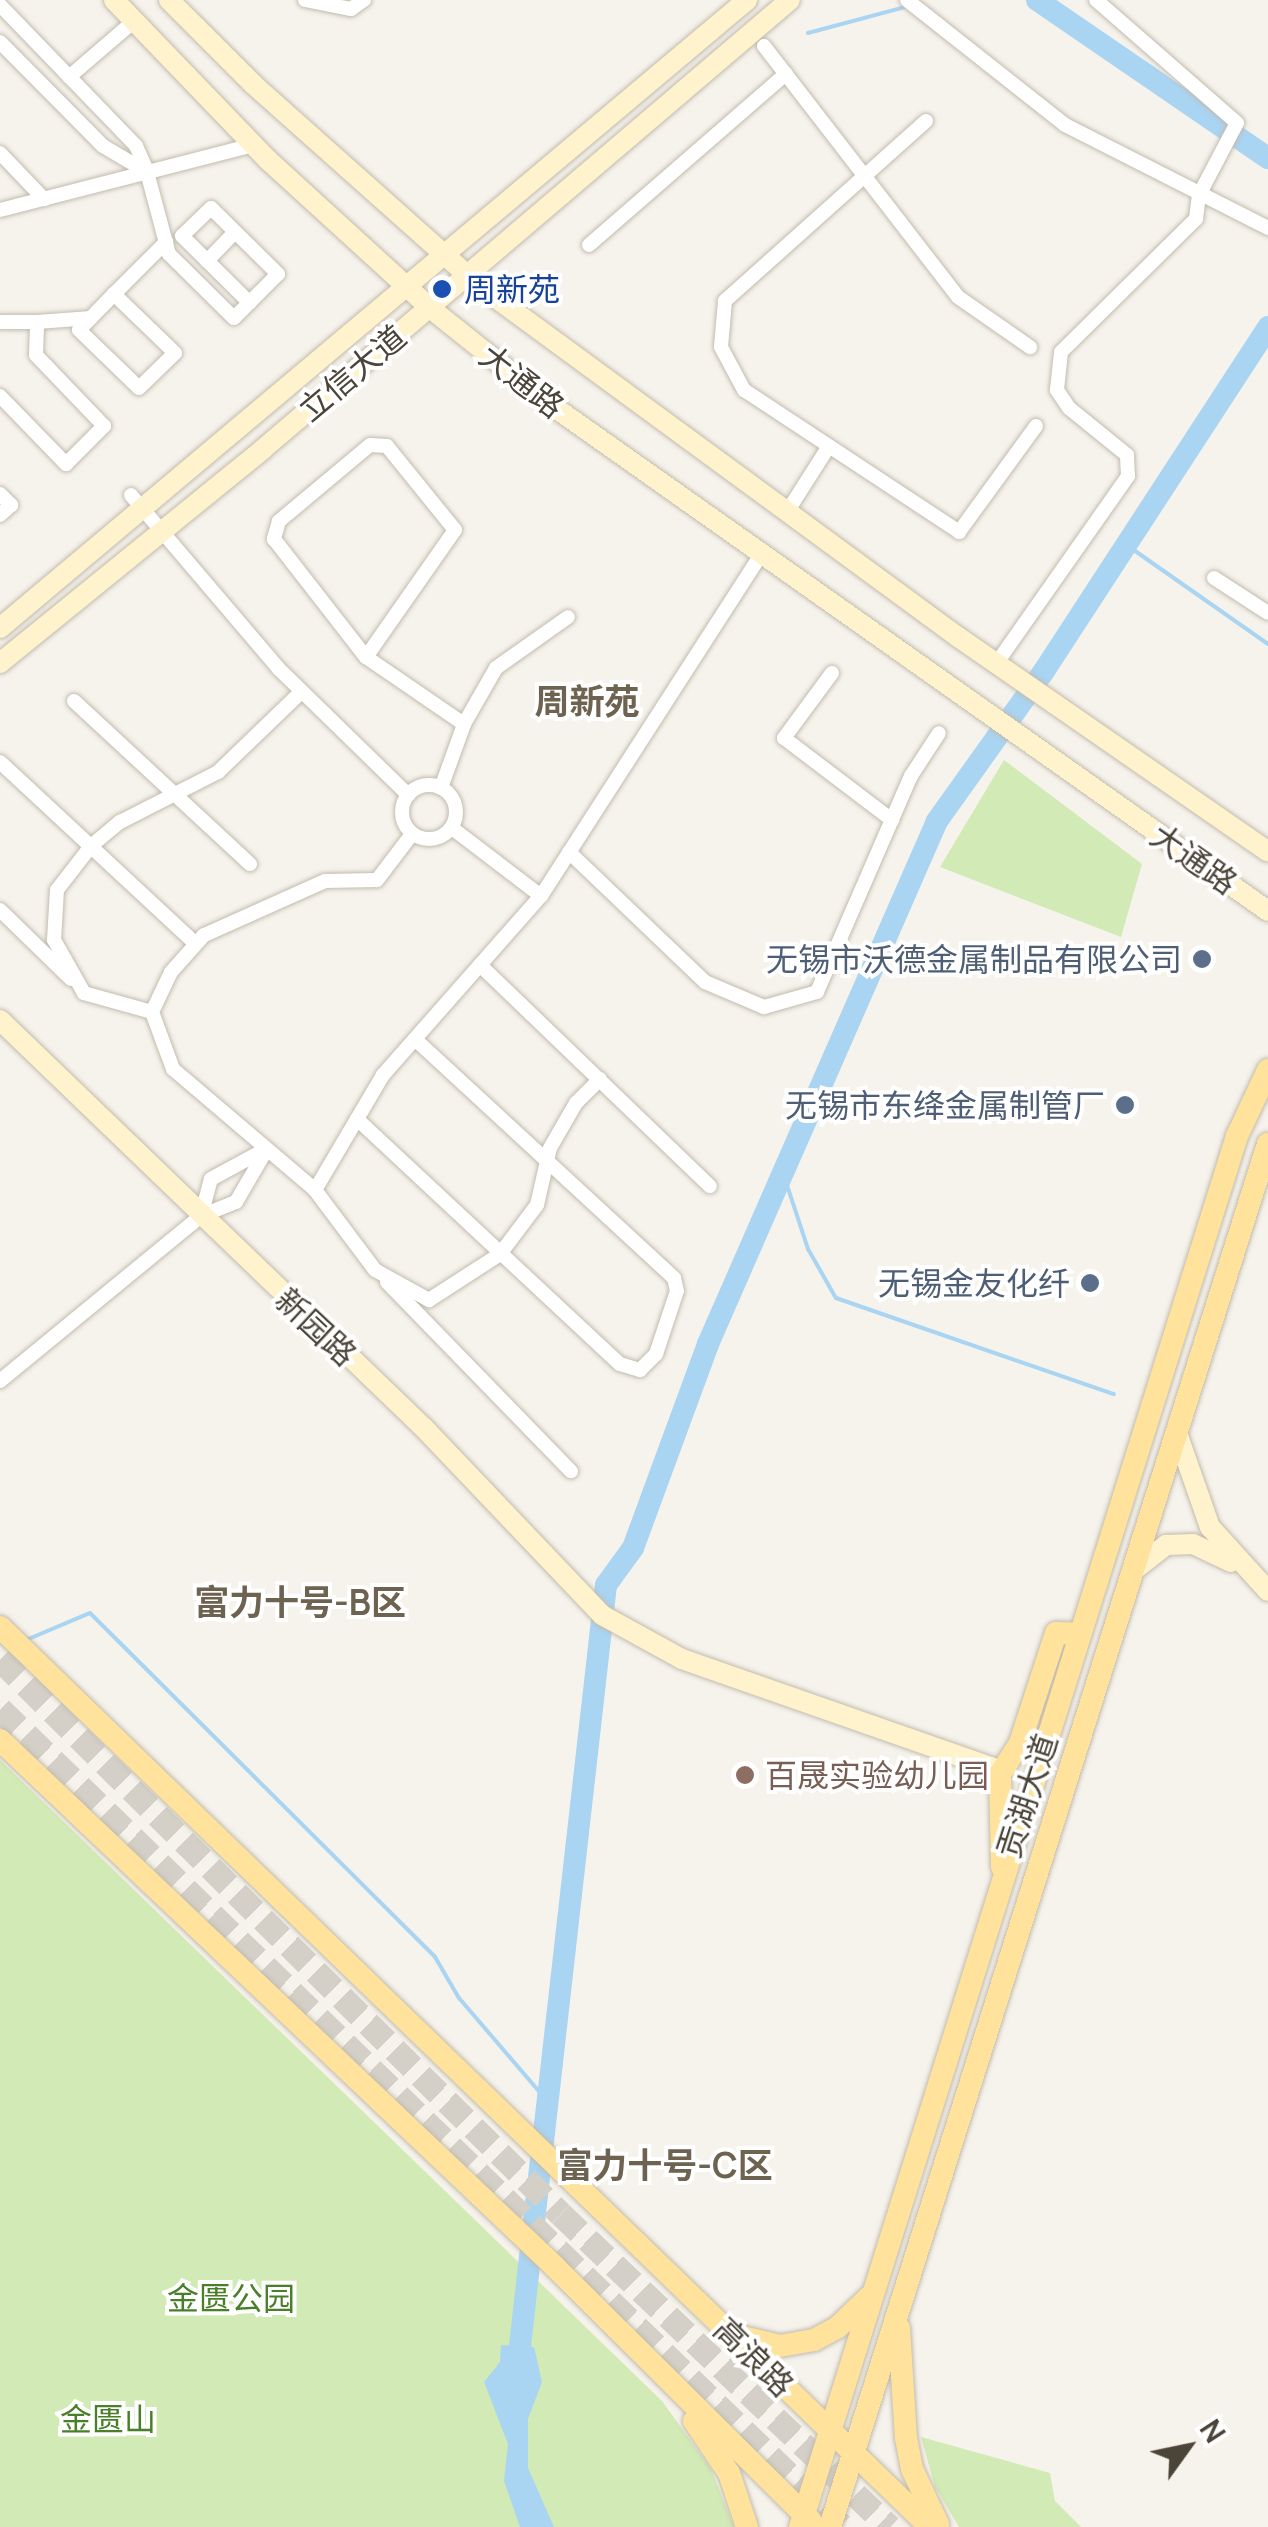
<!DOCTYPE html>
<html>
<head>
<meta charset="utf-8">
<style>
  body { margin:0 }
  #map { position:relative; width:1268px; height:2527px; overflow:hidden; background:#f6f3ec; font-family:Manrope,"Noto Sans SC",sans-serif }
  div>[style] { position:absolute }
  .green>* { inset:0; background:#d2eab5 }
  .water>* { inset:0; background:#a9d4f2 }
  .stream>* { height:4px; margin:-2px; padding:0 2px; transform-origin:2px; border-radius:2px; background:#a9d4f2 }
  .river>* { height:22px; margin:-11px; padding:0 11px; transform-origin:11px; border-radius:11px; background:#a9d4f2 }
  .highway-tunnel>* { height:25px; margin-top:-12.5px; transform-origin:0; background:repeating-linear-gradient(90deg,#d4d0c8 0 25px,transparent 0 37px) }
  .roads { filter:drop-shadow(0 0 2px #c2bbae) drop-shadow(0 0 2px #c2bbae) }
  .street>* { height:14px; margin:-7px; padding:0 7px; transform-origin:7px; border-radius:7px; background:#fff }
  .street>.ring { margin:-7px; padding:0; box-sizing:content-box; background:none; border:14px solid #fff; border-radius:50% }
  .secondary>* { height:20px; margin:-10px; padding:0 10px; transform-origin:10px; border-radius:10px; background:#fff3cd }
  .primary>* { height:22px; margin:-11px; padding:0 11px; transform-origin:11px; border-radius:11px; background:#ffe39c }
  .dots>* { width:28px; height:28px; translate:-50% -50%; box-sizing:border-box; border:5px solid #fff; border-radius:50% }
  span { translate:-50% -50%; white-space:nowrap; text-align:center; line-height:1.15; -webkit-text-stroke:8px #fff; paint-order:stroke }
  .transit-label { font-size:32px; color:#164399 }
  .left { translate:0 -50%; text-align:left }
  .street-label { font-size:32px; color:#4b4439 }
  .service-label { font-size:32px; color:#4e5e75 }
  .right { translate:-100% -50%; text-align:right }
  .education-label { font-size:32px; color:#785e54 }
  .park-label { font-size:32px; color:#4a7f2a }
  .neighbourhood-label { font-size:35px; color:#6e6250; font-weight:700 }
  .north { position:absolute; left:1138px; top:2397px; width:100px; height:100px; -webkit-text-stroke:8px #fff; paint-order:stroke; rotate:57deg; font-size:28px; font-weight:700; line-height:40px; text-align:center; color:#4b4439 }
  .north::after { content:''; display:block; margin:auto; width:35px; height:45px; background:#4b4439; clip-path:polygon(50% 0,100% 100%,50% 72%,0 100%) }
</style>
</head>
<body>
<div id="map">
  <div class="green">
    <i style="clip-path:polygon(1004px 760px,1142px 864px,1121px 937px,940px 867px)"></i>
    <i style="clip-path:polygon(0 1760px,662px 2401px,711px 2469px,734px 2527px,0 2527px)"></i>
    <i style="clip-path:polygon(921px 2437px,1050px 2473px,1055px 2501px,1081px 2527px,959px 2527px,935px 2487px)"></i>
  </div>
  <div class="water">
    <i style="clip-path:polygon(501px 2345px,534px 2347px,542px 2382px,528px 2419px,528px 2468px,554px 2527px,520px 2527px,504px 2481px,508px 2444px,484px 2382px,500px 2362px)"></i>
  </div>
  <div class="stream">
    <i style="left:808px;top:33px;width:105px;rotate:-15deg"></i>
    <i style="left:1128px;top:546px;width:171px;rotate:35deg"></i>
    <i style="left:784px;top:1176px;width:77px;rotate:71.8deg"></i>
    <i style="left:808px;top:1249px;width:56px;rotate:60.3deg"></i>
    <i style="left:836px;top:1298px;width:294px;rotate:19.1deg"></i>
    <i style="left:26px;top:1640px;width:69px;rotate:-22.9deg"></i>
    <i style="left:90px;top:1613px;width:487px;rotate:44.9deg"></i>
    <i style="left:435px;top:1957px;width:48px;rotate:59.7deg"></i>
    <i style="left:459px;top:1998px;width:138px;rotate:49.4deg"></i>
  </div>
  <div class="river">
    <i style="left:1037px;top:0;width:280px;rotate:34.4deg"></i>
    <i style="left:517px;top:2372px;width:792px;rotate:-83.55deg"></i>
    <i style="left:606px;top:1585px;width:46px;rotate:-53.9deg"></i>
    <i style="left:633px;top:1548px;width:217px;rotate:-69.8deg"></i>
    <i style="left:708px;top:1344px;width:571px;rotate:-66.35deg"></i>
    <i style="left:937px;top:821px;width:184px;rotate:-54.5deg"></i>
    <i style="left:1044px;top:671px;width:411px;rotate:-56.9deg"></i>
  </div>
  <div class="highway-tunnel">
    <i style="left:0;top:1659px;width:789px;rotate:44.69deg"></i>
    <i style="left:561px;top:2214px;width:454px;rotate:43.6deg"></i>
    <i style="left:0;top:1709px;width:1175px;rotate:44.14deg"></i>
  </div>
  <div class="roads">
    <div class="street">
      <i style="left:305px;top:0;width:47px;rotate:11.1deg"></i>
      <i style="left:351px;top:9px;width:16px;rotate:-35deg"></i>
      <i style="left:907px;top:0;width:201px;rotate:38.3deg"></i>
      <i style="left:1065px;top:125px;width:228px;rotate:26.9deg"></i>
      <i style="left:0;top:5px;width:196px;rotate:46deg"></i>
      <i style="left:136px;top:146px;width:27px;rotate:66deg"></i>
      <i style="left:0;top:42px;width:146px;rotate:45.3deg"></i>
      <i style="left:103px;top:146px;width:51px;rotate:30.6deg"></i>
      <i style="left:147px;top:172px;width:85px;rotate:75deg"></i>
      <i style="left:169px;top:254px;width:91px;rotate:44.6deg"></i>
      <i style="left:234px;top:318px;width:62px;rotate:-45deg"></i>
      <i style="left:278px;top:274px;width:94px;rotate:-135.4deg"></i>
      <i style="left:211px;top:208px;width:40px;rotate:136deg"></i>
      <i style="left:182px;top:236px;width:95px;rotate:44.6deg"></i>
      <i style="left:764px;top:46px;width:317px;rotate:52.3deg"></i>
      <i style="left:958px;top:297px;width:88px;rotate:34.8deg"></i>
      <i style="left:69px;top:77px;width:86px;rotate:-40.7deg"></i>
      <i style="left:926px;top:121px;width:270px;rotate:138.2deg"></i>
      <i style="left:725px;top:301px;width:46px;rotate:95deg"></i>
      <i style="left:721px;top:347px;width:49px;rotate:61.9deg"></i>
      <i style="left:744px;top:390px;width:258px;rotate:33.4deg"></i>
      <i style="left:959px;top:532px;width:131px;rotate:-54deg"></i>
      <i style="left:0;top:153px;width:64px;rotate:46.3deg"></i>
      <i style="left:0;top:210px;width:261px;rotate:-14.4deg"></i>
      <i style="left:589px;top:245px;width:261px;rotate:-41deg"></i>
      <i style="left:207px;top:261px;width:40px;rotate:-46deg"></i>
      <i style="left:114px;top:294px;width:50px;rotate:134.2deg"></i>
      <i style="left:79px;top:330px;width:83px;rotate:44deg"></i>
      <i style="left:139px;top:388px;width:50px;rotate:-44.2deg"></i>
      <i style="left:175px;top:353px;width:85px;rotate:-136deg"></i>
      <i style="left:114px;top:294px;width:74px;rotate:-45deg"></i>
      <i style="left:0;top:322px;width:37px"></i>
      <i style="left:0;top:396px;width:95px;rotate:45.9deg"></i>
      <i style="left:66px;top:464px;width:54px;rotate:-45deg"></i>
      <i style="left:104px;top:426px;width:98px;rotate:-133.8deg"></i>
      <i style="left:36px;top:355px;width:33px;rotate:-88deg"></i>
      <i style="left:37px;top:322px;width:54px;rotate:-4.2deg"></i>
      <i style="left:0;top:494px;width:16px;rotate:45deg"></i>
      <i style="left:11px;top:505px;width:15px;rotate:138deg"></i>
      <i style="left:131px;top:495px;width:227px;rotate:49.6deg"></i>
      <i style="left:278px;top:668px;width:182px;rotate:44.3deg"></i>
      <i style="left:787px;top:512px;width:78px;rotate:-57.5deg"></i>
      <i style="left:1214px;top:578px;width:64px;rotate:32.9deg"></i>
      <i style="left:366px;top:657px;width:155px;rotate:-55deg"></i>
      <i style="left:455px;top:530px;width:108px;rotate:-129deg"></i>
      <i style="left:387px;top:446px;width:17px;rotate:-177deg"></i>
      <i style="left:370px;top:445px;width:119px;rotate:140.1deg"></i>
      <i style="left:279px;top:521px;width:19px;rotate:106deg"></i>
      <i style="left:274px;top:539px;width:150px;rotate:52.1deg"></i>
      <i style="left:366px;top:657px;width:119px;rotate:34.4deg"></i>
      <i style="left:996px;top:664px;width:230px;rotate:-54.9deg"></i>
      <i style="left:1128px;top:476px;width:21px;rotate:-93deg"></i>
      <i style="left:1127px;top:455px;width:75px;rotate:-141deg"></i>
      <i style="left:1069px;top:408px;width:22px;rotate:-124deg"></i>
      <i style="left:1057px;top:390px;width:38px;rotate:-84deg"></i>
      <i style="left:1061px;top:352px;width:190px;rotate:-44.6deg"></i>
      <i style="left:1196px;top:219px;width:24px;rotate:-83deg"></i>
      <i style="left:1199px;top:195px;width:81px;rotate:-62.2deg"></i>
      <i style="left:1237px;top:123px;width:187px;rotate:-138.9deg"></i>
      <i style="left:832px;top:673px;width:81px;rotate:126.4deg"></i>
      <i style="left:784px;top:738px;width:136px;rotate:37.2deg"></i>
      <i style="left:74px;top:701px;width:240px;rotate:42.8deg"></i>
      <i style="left:0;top:762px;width:267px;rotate:42.9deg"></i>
      <i class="ring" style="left:402px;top:785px;width:40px;height:40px"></i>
      <i style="left:441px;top:788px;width:68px;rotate:-70.2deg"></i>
      <i style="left:464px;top:724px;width:64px;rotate:-60.3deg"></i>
      <i style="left:496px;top:668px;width:88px;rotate:-35.3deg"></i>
      <i style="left:452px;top:828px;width:112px;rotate:37.4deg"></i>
      <i style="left:541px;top:896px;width:408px;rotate:-57.2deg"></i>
      <i style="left:412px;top:834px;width:58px;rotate:127.3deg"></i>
      <i style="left:377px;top:880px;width:52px;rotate:178.9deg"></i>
      <i style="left:325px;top:881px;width:133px;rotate:155.9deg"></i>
      <i style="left:204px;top:935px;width:50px;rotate:131.7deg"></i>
      <i style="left:171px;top:972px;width:44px;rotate:115.4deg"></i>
      <i style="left:152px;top:1012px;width:61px;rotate:69.8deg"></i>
      <i style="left:173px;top:1069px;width:187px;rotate:40.4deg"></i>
      <i style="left:315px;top:1190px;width:134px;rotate:-59.4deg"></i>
      <i style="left:383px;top:1075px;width:239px;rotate:-48.6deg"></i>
      <i style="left:569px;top:852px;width:188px;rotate:43.7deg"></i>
      <i style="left:705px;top:982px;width:64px;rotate:23deg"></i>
      <i style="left:764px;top:1007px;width:55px;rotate:-15.8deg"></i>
      <i style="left:817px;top:992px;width:236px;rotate:-66.5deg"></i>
      <i style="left:911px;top:776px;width:51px;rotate:-56.9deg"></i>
      <i style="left:0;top:910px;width:99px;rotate:44.2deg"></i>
      <i style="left:480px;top:965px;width:319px;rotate:43.9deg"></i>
      <i style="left:152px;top:1012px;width:71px;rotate:-164.4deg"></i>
      <i style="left:84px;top:993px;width:61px;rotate:-119.5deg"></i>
      <i style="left:54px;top:940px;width:50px;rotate:-86.6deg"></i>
      <i style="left:57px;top:890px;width:56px;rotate:-52.3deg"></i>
      <i style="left:91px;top:846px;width:38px;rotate:-40deg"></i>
      <i style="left:120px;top:822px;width:110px;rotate:-27deg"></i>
      <i style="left:218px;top:772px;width:115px;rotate:-43.9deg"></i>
      <i style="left:357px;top:1119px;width:359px;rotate:43deg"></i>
      <i style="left:620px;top:1364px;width:21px;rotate:17deg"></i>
      <i style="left:640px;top:1370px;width:23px;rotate:-45deg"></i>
      <i style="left:656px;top:1354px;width:66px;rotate:-71.6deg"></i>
      <i style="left:677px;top:1291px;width:13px;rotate:-103deg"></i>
      <i style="left:674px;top:1278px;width:352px;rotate:-137.3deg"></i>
      <i style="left:315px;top:1190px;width:100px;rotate:53.1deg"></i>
      <i style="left:375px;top:1270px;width:62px;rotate:29.1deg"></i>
      <i style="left:429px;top:1300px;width:85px;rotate:-32.9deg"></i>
      <i style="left:500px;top:1254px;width:61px;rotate:-52.9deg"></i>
      <i style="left:537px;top:1205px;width:58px;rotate:-77.2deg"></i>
      <i style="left:550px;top:1148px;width:52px;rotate:-60deg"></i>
      <i style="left:576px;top:1103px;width:34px;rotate:-45deg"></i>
      <i style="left:201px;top:1216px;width:38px;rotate:-75deg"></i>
      <i style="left:211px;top:1179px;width:63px;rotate:-28.6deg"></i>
      <i style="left:387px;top:1282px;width:264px;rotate:45.8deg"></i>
      <i style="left:0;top:1381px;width:260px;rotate:-39.4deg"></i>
      <i style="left:201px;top:1216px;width:38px;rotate:-22deg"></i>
      <i style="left:236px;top:1202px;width:61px;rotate:-59.7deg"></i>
    </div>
    <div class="secondary">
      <i style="left:114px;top:0;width:222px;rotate:46.1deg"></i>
      <i style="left:268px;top:160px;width:219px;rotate:42.4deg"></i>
      <i style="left:430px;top:308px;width:159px;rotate:38.6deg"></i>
      <i style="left:554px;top:407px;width:874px;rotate:35.22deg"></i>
      <i style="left:169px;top:0;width:120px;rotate:45deg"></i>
      <i style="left:254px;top:85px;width:304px;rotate:41.7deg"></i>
      <i style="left:481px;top:287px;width:592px;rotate:36.27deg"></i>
      <i style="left:958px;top:637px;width:377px;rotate:34.7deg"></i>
      <i style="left:0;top:628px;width:976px;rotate:-40.05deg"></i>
      <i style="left:0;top:663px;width:339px;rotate:-39.1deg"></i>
      <i style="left:263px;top:449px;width:692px;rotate:-40.43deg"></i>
      <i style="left:0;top:1020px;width:588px;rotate:43.9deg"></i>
      <i style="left:424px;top:1428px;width:258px;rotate:46.4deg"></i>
      <i style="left:602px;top:1615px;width:91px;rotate:28.8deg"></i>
      <i style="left:682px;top:1659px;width:338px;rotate:19.3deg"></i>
      <i style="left:1177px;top:1433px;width:100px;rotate:70.7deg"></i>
      <i style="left:1210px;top:1527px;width:86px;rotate:47.8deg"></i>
      <i style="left:1134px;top:1570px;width:41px;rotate:-38deg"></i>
      <i style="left:1166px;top:1545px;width:27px;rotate:-2deg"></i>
      <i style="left:1193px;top:1544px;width:42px;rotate:25.3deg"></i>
    </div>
    <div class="primary">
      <i style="left:0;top:1627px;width:1294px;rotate:44.06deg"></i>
      <i style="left:0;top:1740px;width:764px;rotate:43.51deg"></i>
      <i style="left:554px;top:2266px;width:362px;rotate:44.8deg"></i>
      <i style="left:1002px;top:1867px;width:93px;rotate:-91.2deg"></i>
      <i style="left:1000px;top:1774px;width:37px;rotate:-57deg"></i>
      <i style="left:1020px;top:1743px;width:116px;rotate:-71.9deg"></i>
      <i style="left:1056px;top:1633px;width:23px;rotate:2deg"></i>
      <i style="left:899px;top:2328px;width:110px;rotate:86.4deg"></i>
      <i style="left:906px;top:2438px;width:32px;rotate:79deg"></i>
      <i style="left:912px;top:2469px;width:61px;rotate:64.7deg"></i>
      <i style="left:739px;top:2336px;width:42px;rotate:13.7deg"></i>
      <i style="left:780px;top:2346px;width:35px;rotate:-10deg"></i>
      <i style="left:814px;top:2340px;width:27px;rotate:-28deg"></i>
      <i style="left:838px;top:2327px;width:43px;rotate:-44.1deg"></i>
      <i style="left:694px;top:2421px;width:63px;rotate:56.1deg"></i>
      <i style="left:729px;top:2473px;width:57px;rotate:71.6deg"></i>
      <i style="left:800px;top:2527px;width:1458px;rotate:-72.56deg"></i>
      <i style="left:1237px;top:1136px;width:73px;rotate:-64.8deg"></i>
      <i style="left:830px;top:2527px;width:1451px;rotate:-72.43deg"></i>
    </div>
  </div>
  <div class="dots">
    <i style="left:442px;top:289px;background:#1a4fb4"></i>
    <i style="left:1202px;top:959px;background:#5c6f8a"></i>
    <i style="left:1125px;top:1105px;background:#5c6f8a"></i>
    <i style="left:1090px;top:1283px;background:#5c6f8a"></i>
    <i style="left:745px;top:1775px;background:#8d6e63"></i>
  </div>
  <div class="transit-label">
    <span class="left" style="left:464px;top:289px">周新苑</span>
  </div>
  <div class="street-label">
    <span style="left:352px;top:373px;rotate:-40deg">立信大道</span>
    <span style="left:522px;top:381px;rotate:38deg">大通路</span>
    <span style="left:1194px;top:859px;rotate:35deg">大通路</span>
    <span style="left:316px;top:1327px;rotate:43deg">新园路</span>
    <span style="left:1027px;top:1796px;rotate:-72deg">贡湖大道</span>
    <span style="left:754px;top:2357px;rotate:45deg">高浪路</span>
  </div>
  <div class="service-label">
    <span class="right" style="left:1182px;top:959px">无锡市沃德金属制品有限公司</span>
    <span class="right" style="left:1105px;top:1105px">无锡市东绛金属制管厂</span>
    <span class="right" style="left:1070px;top:1283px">无锡金友化纤</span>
  </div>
  <div class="education-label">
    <span class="left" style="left:765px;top:1775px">百晟实验幼儿园</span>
  </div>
  <div class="park-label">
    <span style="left:231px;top:2298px">金匮公园</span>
    <span style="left:108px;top:2419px">金匮山</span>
  </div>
  <div class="neighbourhood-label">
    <span style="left:587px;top:701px">周新苑</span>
    <span style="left:300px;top:1602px">富力十号-B区</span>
    <span style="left:665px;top:2165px">富力十号-C区</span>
  </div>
  <div class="north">N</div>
</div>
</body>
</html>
